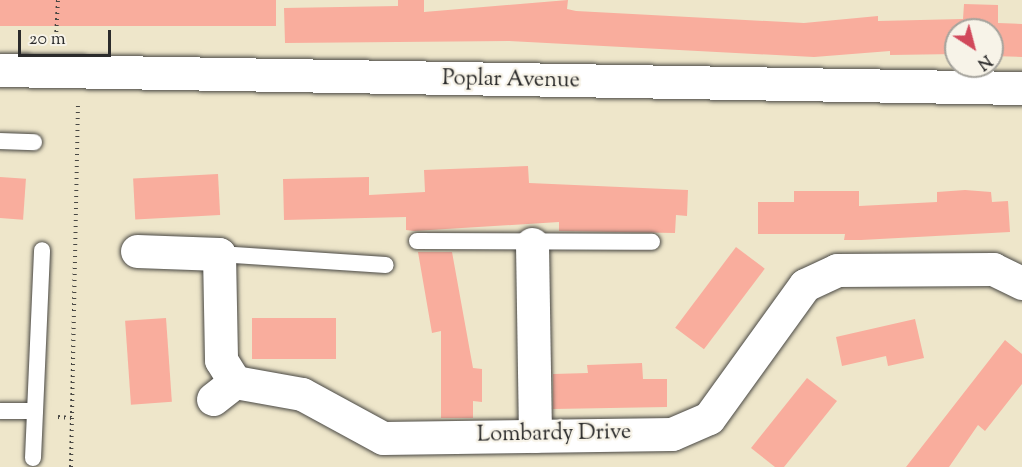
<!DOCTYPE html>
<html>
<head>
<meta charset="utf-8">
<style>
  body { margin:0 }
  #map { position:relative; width:1022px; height:467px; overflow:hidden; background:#eee6ca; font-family:"Sorts Mill Goudy",serif }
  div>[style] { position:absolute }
  .building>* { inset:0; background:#f9ad9d; transform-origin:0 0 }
  .path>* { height:4px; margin-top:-2px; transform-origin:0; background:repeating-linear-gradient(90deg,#484743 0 1.5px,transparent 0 6px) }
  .roads { filter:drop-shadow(0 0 2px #484743) drop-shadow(0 0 2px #484743) }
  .lane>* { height:16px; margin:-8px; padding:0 8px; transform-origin:8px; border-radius:8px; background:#fff }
  .street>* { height:33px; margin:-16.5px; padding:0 16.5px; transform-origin:16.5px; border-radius:16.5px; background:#fff }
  span { translate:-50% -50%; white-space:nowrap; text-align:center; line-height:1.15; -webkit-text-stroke:4.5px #f7f3e8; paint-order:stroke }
  .street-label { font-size:22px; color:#2b2b2b }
  .north { position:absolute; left:944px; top:18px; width:60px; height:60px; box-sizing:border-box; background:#f7f3e8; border:2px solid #a5a39c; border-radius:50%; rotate:144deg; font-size:16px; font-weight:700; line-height:24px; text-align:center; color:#2b2b2b }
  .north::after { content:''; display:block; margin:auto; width:21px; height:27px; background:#d1495b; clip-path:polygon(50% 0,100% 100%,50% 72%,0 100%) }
  .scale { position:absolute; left:18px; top:30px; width:93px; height:27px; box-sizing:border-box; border:3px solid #2b2b2b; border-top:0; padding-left:8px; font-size:18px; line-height:21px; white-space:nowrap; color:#2b2b2b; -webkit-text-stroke:4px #f7f3e8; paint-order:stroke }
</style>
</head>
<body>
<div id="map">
  <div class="building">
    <i style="left:0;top:0;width:276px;height:26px"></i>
    <i style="clip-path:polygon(398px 0,424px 0,424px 12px,568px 0,567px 9px,576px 11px,804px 23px,878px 16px,878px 21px,963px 19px,964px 4px,998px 5px,998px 23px,1022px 24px,1022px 57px,992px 56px,992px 30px,956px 30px,956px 54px,890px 55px,890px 51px,814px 57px,509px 41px,285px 43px,284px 8px,398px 6px)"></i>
    <i style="clip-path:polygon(528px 166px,529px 183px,688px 190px,687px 216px,676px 215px,675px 233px,559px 231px,559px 222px,414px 231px,406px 230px,406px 217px,284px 220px,283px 179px,369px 177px,369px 195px,425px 192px,424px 170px)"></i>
    <i style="left:218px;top:174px;width:41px;height:85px;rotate:87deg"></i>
    <i style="left:0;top:177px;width:26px;height:41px;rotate:4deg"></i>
    <i style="clip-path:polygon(965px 190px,991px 192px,992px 202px,1008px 201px,1010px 232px,861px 240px,844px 240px,845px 234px,758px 234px,758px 202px,794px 202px,794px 191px,859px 191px,859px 206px,937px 202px,937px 192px)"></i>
    <i style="left:736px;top:247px;width:36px;height:101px;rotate:37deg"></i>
    <i style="clip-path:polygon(418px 252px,452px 252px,473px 368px,482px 369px,482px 402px,473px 401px,473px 418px,441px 418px,441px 331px,432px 333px)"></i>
    <i style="left:166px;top:318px;width:84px;height:41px;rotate:86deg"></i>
    <i style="left:252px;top:318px;width:84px;height:41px"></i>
    <i style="clip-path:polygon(915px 319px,924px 358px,888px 366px,886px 356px,842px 366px,836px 337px)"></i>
    <i style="clip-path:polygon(1005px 340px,1022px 354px,1022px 384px,985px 431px,978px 425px,949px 467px,906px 467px)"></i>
    <i style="clip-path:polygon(642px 363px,643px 379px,667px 379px,667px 407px,553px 409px,553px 374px,588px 373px,587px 365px)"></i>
    <i style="clip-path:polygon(807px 378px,837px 401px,784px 467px,775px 467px,751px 448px)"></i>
  </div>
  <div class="path">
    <i style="left:56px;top:38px;width:38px;rotate:-87deg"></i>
    <i style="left:58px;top:417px;width:14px;rotate:4deg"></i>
    <i style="left:71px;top:467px;width:363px;rotate:-88.9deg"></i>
  </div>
  <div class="roads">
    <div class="lane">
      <i style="left:0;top:141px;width:34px;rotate:2deg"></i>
      <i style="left:417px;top:241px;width:235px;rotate:0.2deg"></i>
      <i style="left:219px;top:254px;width:167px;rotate:3.8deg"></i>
      <i style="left:0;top:411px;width:35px"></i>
      <i style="left:33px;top:458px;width:208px;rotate:-87.5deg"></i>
    </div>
    <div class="street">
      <i style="left:0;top:70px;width:1022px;rotate:1.01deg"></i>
      <i style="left:532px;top:244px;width:192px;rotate:89.1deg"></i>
      <i style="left:137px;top:251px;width:82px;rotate:2.1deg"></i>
      <i style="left:219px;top:254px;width:106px;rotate:88.9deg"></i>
      <i style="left:221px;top:360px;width:26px;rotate:58deg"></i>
      <i style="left:235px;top:382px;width:68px;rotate:10.2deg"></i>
      <i style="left:302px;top:394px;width:92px;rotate:28.5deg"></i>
      <i style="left:383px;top:438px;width:289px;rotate:-0.8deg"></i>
      <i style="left:672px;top:434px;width:40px;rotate:-23.4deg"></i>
      <i style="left:709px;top:418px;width:164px;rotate:-54.2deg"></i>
      <i style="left:805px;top:285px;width:35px;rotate:-25deg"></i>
      <i style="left:837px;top:270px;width:156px;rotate:-0.4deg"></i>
      <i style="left:993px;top:269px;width:32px;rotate:26deg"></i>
      <i style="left:213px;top:399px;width:28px;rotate:-38deg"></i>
    </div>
  </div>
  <div class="street-label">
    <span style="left:511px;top:81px;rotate:1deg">Poplar Avenue</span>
    <span style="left:554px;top:435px;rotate:-1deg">Lombardy Drive</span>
  </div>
  <div class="north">N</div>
  <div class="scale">20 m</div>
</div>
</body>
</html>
